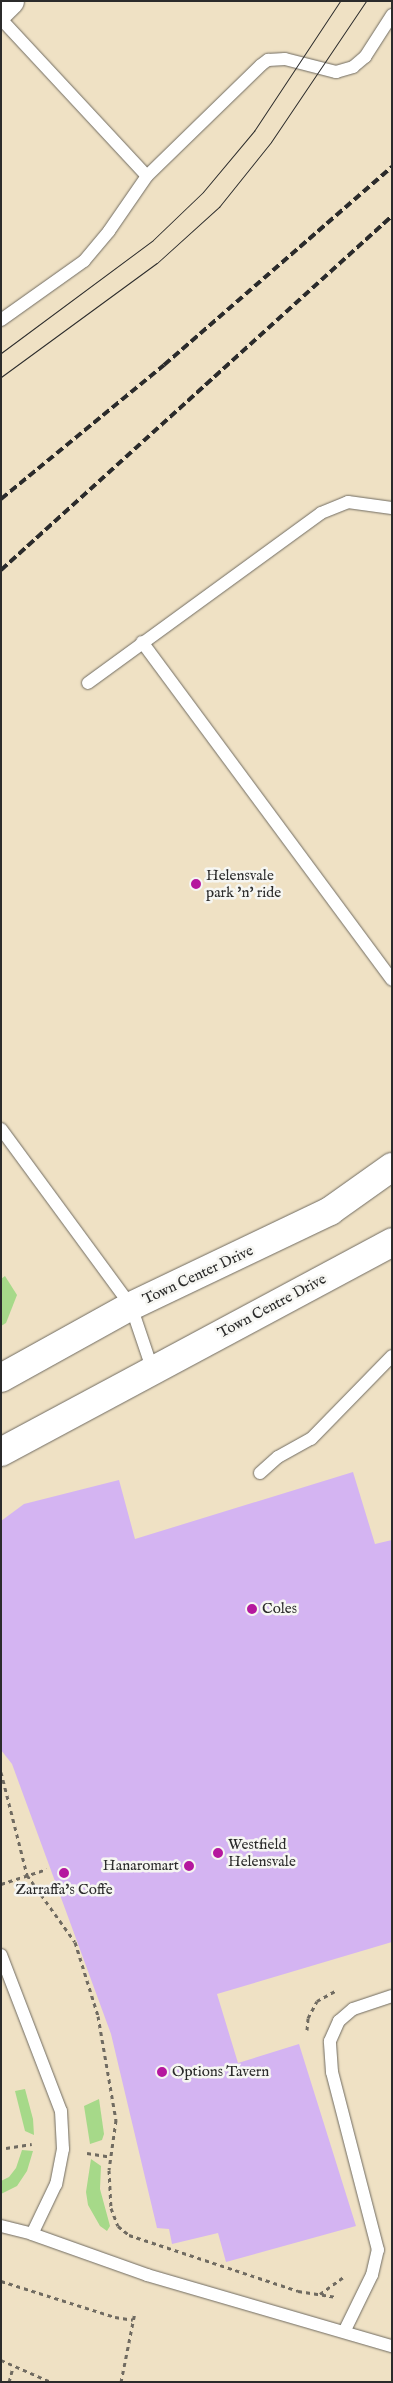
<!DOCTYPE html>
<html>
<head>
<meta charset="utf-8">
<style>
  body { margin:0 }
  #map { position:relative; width:393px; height:2383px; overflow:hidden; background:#efe1c4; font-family:"IM FELL English",serif }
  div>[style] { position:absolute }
  .green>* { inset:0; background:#a6d989 }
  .building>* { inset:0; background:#d4b4f2 }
  .path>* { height:3px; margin-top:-1.5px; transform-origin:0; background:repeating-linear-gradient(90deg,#706b61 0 4px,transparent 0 8px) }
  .roads { filter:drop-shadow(0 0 1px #706b61) drop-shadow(0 0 1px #706b61) }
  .lane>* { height:12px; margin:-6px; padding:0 6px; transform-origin:6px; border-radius:6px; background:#fff }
  .street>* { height:25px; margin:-12.5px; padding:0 12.5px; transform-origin:12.5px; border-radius:12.5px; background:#fff }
  .secondary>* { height:28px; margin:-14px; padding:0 14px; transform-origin:14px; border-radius:14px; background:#fff }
  .tram>* { height:1px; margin:-0.5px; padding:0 0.5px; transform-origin:0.5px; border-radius:0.5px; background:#2b2b2b }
  .rail>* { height:4px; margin-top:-2px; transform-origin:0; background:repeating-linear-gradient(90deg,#2b2b2b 0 8px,transparent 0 12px) }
  .dots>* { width:14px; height:14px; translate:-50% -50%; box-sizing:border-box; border:2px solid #f6f6f2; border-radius:50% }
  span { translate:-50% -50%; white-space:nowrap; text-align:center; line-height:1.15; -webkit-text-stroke:5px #f6f6f2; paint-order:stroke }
  .poi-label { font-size:15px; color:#2b2b2b }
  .left { translate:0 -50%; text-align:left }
  .right { translate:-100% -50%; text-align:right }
  .street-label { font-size:15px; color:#2b2b2b }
  .frame { position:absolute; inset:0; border:2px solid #2b2b2b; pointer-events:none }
</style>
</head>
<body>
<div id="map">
  <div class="green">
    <i style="clip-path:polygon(5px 1276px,17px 1295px,6px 1323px,1px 1326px,1px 1279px)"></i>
    <i style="clip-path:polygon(25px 2089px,33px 2119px,34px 2135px,25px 2131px,15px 2091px)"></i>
    <i style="clip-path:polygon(99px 2099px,104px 2134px,102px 2140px,90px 2144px,84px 2106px)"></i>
    <i style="clip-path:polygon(22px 2150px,33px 2151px,27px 2171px,17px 2186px,1px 2194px,1px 2181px,9px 2177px,16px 2168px)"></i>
    <i style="clip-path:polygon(91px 2159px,101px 2166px,100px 2189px,110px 2226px,107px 2231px,100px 2226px,88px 2205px,86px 2192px)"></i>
  </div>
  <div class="building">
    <i style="clip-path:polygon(353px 1472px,375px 1544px,392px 1540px,392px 1942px,217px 1994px,238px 2063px,299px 2044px,356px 2226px,226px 2262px,218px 2233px,172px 2244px,169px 2229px,157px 2228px,111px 2034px,12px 1764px,1px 1750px,1px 1521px,24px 1504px,119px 1480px,135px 1539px)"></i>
  </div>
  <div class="path">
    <i style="left:1px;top:1772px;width:106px;rotate:75.8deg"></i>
    <i style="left:27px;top:1875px;width:82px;rotate:54.4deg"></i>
    <i style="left:75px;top:1942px;width:77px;rotate:72.7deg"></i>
    <i style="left:98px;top:2016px;width:106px;rotate:80.2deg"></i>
    <i style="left:116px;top:2120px;width:50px;rotate:98deg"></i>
    <i style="left:109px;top:2170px;width:38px;rotate:87deg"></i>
    <i style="left:111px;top:2208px;width:19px;rotate:69deg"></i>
    <i style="left:118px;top:2226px;width:14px;rotate:39deg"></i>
    <i style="left:129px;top:2235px;width:178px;rotate:18.3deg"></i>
    <i style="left:298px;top:2291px;width:39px;rotate:9deg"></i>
    <i style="left:1px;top:1884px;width:48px;rotate:-18.1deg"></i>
    <i style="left:307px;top:2030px;width:12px;rotate:-85deg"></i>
    <i style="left:308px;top:2018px;width:19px;rotate:-62deg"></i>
    <i style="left:317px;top:2001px;width:23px;rotate:-29deg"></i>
    <i style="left:6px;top:2148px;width:26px;rotate:-9deg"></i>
    <i style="left:87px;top:2153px;width:24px;rotate:9deg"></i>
    <i style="left:1px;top:2281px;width:120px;rotate:17.5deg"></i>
    <i style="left:115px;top:2317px;width:18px;rotate:9deg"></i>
    <i style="left:320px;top:2294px;width:29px;rotate:-36deg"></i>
    <i style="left:1px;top:2360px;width:55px;rotate:23.7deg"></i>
    <i style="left:9px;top:2382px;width:16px;rotate:-75deg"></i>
    <i style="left:121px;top:2382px;width:71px;rotate:-78.7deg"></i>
  </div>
  <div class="roads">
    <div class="lane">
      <i style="left:1px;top:19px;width:214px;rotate:47.1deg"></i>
      <i style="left:147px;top:176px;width:159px;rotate:-44.2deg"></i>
      <i style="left:261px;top:65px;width:9px;rotate:-36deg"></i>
      <i style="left:268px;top:60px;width:17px;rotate:-3deg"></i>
      <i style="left:285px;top:59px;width:53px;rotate:14.3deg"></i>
      <i style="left:336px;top:72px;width:18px;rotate:-16deg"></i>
      <i style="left:353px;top:67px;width:16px;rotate:-40deg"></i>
      <i style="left:365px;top:57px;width:50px;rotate:-57.3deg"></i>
      <i style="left:1px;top:320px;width:102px;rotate:-35.4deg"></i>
      <i style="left:84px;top:261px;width:39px;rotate:-50deg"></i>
      <i style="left:109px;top:231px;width:67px;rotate:-55.4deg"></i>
      <i style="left:142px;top:642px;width:420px;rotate:53.5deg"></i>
      <i style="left:88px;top:683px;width:288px;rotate:-36.1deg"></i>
      <i style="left:321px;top:513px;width:29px;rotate:-22deg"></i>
      <i style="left:348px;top:502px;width:44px;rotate:7.8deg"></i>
      <i style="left:1px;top:1129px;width:220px;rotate:53.7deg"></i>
      <i style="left:131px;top:1306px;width:65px;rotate:71.3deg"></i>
      <i style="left:260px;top:1473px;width:24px;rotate:-42deg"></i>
      <i style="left:278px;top:1457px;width:38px;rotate:-29deg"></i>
      <i style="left:311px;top:1439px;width:116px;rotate:-45.7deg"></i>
      <i style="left:1px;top:1955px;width:167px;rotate:69deg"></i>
      <i style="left:61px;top:2111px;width:38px;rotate:87deg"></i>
      <i style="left:63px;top:2149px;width:36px;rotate:101deg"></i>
      <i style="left:56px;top:2184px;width:55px;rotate:115.6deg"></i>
      <i style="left:1px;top:2226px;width:32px;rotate:14deg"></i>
      <i style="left:32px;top:2234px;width:122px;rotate:19.6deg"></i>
      <i style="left:147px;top:2275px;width:255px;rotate:16.2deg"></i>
      <i style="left:345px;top:2330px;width:61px;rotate:-63.9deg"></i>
      <i style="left:372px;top:2275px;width:26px;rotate:-77deg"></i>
      <i style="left:378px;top:2250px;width:184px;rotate:-104.5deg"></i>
      <i style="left:332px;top:2072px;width:31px;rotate:-94deg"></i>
      <i style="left:330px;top:2041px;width:22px;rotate:-66deg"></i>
      <i style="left:339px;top:2021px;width:18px;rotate:-41deg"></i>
      <i style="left:353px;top:2009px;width:41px;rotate:-18.4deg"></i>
    </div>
    <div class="street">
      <i style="left:1px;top:11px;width:14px;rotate:-45deg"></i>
    </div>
    <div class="secondary">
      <i style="left:1px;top:1378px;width:149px;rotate:-29deg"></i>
      <i style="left:131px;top:1306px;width:221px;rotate:-25.5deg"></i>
      <i style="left:330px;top:1211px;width:76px;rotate:-35.4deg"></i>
      <i style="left:1px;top:1452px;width:444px;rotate:-28.2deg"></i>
    </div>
  </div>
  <div class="tram">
    <i style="left:1px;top:353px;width:189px;rotate:-36.6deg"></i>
    <i style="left:153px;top:240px;width:69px;rotate:-43.8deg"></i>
    <i style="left:203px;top:192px;width:80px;rotate:-50.1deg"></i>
    <i style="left:254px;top:131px;width:156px;rotate:-56.5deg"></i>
    <i style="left:1px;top:377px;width:193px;rotate:-36.2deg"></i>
    <i style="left:157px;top:263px;width:84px;rotate:-42.1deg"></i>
    <i style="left:219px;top:207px;width:83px;rotate:-51.3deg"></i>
    <i style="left:271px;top:142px;width:170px;rotate:-56deg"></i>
  </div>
  <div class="rail">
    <i style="left:1px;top:499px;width:211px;rotate:-39.4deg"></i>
    <i style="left:164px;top:365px;width:302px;rotate:-41deg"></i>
    <i style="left:1px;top:570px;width:527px;rotate:-42.16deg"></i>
  </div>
  <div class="dots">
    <i style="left:196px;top:884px;background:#b5179e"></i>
    <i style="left:252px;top:1609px;background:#b5179e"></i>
    <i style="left:218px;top:1853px;background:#b5179e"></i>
    <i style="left:189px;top:1866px;background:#b5179e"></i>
    <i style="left:64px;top:1873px;background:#b5179e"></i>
    <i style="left:162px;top:2072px;background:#b5179e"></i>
  </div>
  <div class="poi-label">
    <span class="left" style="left:206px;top:884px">Helensvale<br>park 'n' ride</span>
    <span class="left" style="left:262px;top:1609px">Coles</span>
    <span class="left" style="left:228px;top:1853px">Westfield<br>Helensvale</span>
    <span class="right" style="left:179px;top:1866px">Hanaromart</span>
    <span style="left:64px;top:1890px">Zarraffa's Coffe</span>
    <span class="left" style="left:172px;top:2072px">Options Tavern</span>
  </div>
  <div class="street-label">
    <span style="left:198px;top:1275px;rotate:-25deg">Town Center Drive</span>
    <span style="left:272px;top:1306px;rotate:-28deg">Town Centre Drive</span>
  </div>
  <div class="frame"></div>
</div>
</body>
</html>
